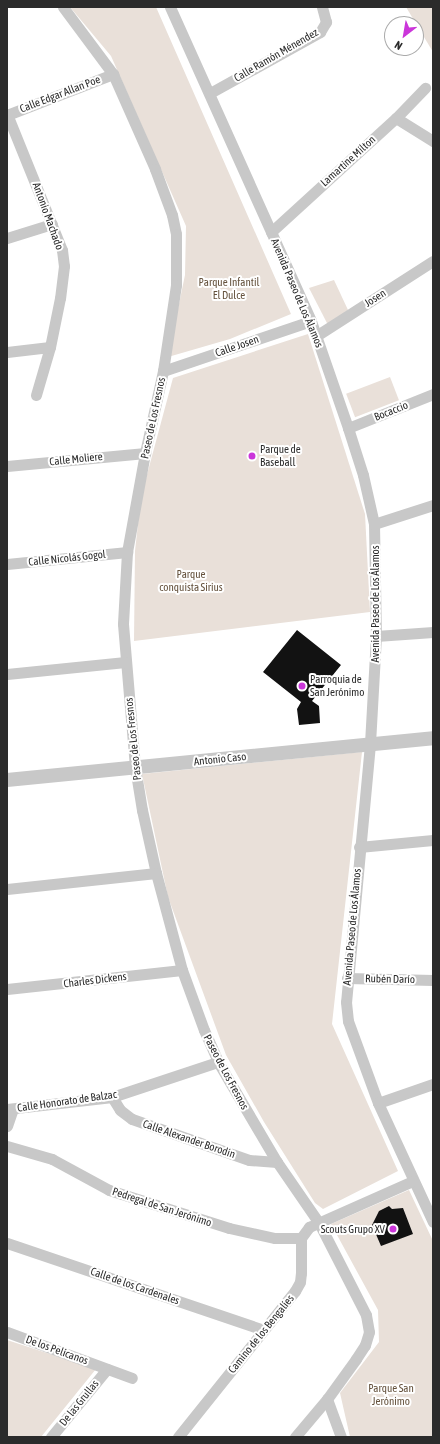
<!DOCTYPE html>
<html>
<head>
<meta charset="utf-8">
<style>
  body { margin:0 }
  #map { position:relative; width:440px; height:1444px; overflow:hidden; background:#fff; font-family:"Asap Condensed",sans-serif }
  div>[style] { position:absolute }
  .green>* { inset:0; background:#e9e0d9; transform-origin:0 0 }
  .building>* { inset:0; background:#121212 }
  .minor>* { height:11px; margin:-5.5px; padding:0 5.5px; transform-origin:5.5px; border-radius:5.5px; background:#c8c8c8 }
  .tertiary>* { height:14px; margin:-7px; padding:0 7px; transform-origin:7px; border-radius:7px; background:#c8c8c8 }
  .dots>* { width:11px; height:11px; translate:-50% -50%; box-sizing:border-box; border:2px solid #fff; border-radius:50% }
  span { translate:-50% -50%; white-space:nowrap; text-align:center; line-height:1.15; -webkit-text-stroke:4px #fff; paint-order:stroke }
  .street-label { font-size:11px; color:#2b2b2b }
  .park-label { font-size:11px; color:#64513c }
  .poi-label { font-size:11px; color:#2b2b2b }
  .left { translate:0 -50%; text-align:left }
  .right { translate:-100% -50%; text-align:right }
  .frame { position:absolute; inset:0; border:8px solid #2b2b2b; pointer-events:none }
  .north { position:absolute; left:384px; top:16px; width:40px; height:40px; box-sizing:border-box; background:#fff; border:1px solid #aaa; border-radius:50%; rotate:211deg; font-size:11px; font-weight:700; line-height:16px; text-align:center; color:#2b2b2b }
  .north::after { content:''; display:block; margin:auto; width:14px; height:18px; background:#cb36da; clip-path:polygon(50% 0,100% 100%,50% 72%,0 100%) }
</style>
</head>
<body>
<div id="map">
  <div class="green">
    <i style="clip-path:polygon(70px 7px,156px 7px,291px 314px,230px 339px,168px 357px,185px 275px,186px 226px,111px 56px)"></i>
    <i style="clip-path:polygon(406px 7px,433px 7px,433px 52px)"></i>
    <i style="clip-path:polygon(334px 280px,348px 310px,328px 325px,309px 288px)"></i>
    <i style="clip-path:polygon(308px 334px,365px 514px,370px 612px,134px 641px,135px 551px,139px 515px,145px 482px,173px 378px)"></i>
    <i style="left:390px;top:377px;width:25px;height:47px;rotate:69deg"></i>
    <i style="clip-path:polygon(362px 752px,332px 1024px,398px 1171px,323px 1209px,315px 1203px,264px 1122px,226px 1055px,168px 897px,142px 774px)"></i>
    <i style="clip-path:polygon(409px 1190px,433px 1241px,433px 1437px,350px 1437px,340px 1393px,379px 1342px,378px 1310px,331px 1224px)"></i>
    <i style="clip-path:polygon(7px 1340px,96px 1369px,41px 1437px,7px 1437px)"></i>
  </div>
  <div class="building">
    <i style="clip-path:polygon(297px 630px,341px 665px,312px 701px,319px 706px,320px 723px,299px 725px,297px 709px,301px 702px,263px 672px)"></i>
    <i style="clip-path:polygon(389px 1206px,392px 1209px,403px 1208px,413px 1234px,381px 1246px,372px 1225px,379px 1211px)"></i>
  </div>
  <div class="minor">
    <i style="left:63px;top:7px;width:84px;rotate:53.3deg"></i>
    <i style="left:113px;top:74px;width:104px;rotate:66.1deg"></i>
    <i style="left:155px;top:169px;width:49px;rotate:69.7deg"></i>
    <i style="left:172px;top:215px;width:19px;rotate:78deg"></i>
    <i style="left:176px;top:234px;width:51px;rotate:90deg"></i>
    <i style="left:176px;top:285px;width:87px;rotate:98.6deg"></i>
    <i style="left:163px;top:371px;width:84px;rotate:102.4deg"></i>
    <i style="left:145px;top:453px;width:101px;rotate:100.3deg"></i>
    <i style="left:127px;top:552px;width:72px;rotate:93.2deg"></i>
    <i style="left:123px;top:624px;width:144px;rotate:85.2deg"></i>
    <i style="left:135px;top:767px;width:44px;rotate:80.8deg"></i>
    <i style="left:142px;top:810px;width:65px;rotate:77.5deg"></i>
    <i style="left:156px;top:873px;width:100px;rotate:75deg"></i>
    <i style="left:182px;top:970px;width:64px;rotate:69.9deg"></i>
    <i style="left:204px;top:1030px;width:35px;rotate:66deg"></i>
    <i style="left:218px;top:1062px;width:116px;rotate:59.5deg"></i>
    <i style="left:277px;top:1162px;width:74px;rotate:55.5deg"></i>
    <i style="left:319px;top:1223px;width:103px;rotate:62.9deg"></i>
    <i style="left:366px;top:1315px;width:17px;rotate:80deg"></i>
    <i style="left:369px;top:1332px;width:14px;rotate:107deg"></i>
    <i style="left:365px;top:1345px;width:17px;rotate:123deg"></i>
    <i style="left:356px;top:1359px;width:49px;rotate:125.9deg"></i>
    <i style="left:327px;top:1399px;width:50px;rotate:130.1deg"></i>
    <i style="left:170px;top:7px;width:344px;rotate:65.8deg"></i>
    <i style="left:311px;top:321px;width:113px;rotate:70.9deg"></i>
    <i style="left:348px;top:428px;width:49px;rotate:72.3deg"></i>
    <i style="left:363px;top:475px;width:50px;rotate:77.3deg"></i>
    <i style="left:374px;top:524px;width:112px;rotate:89deg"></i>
    <i style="left:376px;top:636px;width:108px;rotate:93.2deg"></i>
    <i style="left:370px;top:744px;width:259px;rotate:95.3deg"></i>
    <i style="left:346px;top:1002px;width:19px;rotate:84deg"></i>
    <i style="left:348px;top:1021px;width:87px;rotate:69.9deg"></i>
    <i style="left:378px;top:1103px;width:131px;rotate:65.2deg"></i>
    <i style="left:210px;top:93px;width:126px;rotate:-29deg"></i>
    <i style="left:320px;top:32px;width:12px;rotate:-59deg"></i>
    <i style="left:326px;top:22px;width:16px;rotate:-105deg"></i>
    <i style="left:7px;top:114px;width:147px;rotate:68deg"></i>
    <i style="left:62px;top:250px;width:16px;rotate:83deg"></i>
    <i style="left:64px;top:266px;width:32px;rotate:97deg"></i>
    <i style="left:60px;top:298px;width:50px;rotate:101.5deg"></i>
    <i style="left:50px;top:347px;width:50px;rotate:106.3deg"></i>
    <i style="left:7px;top:115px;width:114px;rotate:-21.1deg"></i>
    <i style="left:396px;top:118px;width:44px;rotate:31.9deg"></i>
    <i style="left:271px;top:232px;width:169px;rotate:-42.4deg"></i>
    <i style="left:396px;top:118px;width:42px;rotate:-46deg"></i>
    <i style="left:7px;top:238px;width:47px;rotate:-17.3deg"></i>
    <i style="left:316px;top:336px;width:139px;rotate:-32.7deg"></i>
    <i style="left:7px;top:352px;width:43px;rotate:-6.6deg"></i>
    <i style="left:163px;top:371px;width:156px;rotate:-18.7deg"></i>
    <i style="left:348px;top:428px;width:92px;rotate:-21.8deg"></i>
    <i style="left:7px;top:466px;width:139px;rotate:-5.4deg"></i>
    <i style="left:374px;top:524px;width:62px;rotate:-17.9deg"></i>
    <i style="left:7px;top:564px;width:121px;rotate:-5.7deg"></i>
    <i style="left:376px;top:636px;width:57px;rotate:-4deg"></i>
    <i style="left:7px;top:674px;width:119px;rotate:-5.8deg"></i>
    <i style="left:359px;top:847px;width:74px;rotate:-5.4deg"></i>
    <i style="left:7px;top:889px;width:150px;rotate:-6.1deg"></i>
    <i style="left:347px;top:978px;width:86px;rotate:1.3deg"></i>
    <i style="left:7px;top:989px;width:176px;rotate:-6.2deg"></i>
    <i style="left:112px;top:1097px;width:15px;rotate:58deg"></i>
    <i style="left:120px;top:1110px;width:15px;rotate:37deg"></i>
    <i style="left:132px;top:1119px;width:124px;rotate:19.3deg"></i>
    <i style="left:249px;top:1160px;width:28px;rotate:4deg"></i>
    <i style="left:378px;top:1103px;width:58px;rotate:-19.1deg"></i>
    <i style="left:7px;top:1109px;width:106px;rotate:-6.5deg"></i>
    <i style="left:112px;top:1097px;width:112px;rotate:-18.3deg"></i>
    <i style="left:7px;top:1126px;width:18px;rotate:-71deg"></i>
    <i style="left:7px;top:1146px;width:47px;rotate:16.1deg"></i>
    <i style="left:52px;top:1159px;width:65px;rotate:28.5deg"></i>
    <i style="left:109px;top:1190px;width:126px;rotate:17.6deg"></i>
    <i style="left:229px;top:1228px;width:47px;rotate:12.3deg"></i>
    <i style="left:275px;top:1238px;width:26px"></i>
    <i style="left:7px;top:1243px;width:271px;rotate:18.7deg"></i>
    <i style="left:7px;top:1332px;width:133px;rotate:20.2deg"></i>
    <i style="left:327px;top:1399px;width:40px;rotate:69.8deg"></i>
    <i style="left:51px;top:1437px;width:88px;rotate:-50.5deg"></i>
    <i style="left:178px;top:1437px;width:187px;rotate:-51.3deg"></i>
    <i style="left:295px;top:1291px;width:10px;rotate:-61deg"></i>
    <i style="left:300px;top:1282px;width:9px;rotate:-84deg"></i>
    <i style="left:301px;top:1273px;width:35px;rotate:-90deg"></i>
    <i style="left:301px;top:1238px;width:14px;rotate:-54deg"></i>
    <i style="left:309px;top:1227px;width:114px;rotate:-23.9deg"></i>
  </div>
  <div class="tertiary">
    <i style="left:7px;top:780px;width:428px;rotate:-5.6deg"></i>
  </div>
  <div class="dots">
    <i style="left:252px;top:456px;background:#cb36da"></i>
    <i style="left:302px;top:686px;background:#cb36da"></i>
    <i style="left:393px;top:1229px;background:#cb36da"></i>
  </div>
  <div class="street-label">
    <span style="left:276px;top:55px;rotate:-30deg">Calle Ramón Ménendez</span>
    <span style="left:60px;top:94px;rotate:-21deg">Calle Edgar Allan Poe</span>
    <span style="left:348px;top:161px;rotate:-42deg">Lamartine Milton</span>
    <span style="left:48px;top:216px;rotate:70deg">Antonio Machado</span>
    <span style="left:297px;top:293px;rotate:67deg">Avenida Paseo de Los Álamos</span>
    <span style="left:375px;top:298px;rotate:-33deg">Josen</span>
    <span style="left:237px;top:346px;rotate:-19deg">Calle Josen</span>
    <span style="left:391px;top:411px;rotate:-22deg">Bocaccio</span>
    <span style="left:153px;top:418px;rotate:-78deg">Paseo de Los Fresnos</span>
    <span style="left:76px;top:459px;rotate:-6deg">Calle Moliere</span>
    <span style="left:67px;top:558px;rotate:-6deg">Calle Nicolás Gogol</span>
    <span style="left:375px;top:604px;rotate:-90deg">Avenida Paseo de Los Álamos</span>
    <span style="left:133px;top:739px;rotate:-96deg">Paseo de Los Fresnos</span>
    <span style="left:220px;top:759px;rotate:-6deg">Antonio Caso</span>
    <span style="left:352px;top:927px;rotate:-85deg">Avenida Paseo de Los Álamos</span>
    <span style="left:390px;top:979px;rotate:1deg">Rubén Darío</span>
    <span style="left:95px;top:980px;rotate:-7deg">Charles Dickens</span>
    <span style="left:226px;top:1072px;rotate:62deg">Paseo de Los Fresnos</span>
    <span style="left:67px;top:1101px;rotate:-8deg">Calle Honorato de Balzac</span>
    <span style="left:189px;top:1139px;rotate:19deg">Calle Alexander Borodin</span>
    <span style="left:162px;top:1207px;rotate:18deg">Pedregal de San Jerónimo</span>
    <span style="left:135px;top:1286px;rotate:19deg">Calle de los Cardenales</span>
    <span style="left:261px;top:1334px;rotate:-51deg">Camino de los Bengalíes</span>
    <span style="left:57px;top:1350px;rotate:20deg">De los Pelícanos</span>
    <span style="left:79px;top:1403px;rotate:-51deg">De las Grullas</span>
  </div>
  <div class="park-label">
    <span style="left:229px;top:289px">Parque Infantil<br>El Dulce</span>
    <span style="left:191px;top:581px">Parque<br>conquista Sirius</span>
    <span style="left:391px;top:1395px">Parque San<br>Jerónimo</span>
  </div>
  <div class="poi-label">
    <span class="left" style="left:260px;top:456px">Parque de<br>Baseball</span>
    <span class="left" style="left:310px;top:686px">Parroquia de<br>San Jerónimo</span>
    <span class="right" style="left:385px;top:1229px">Scouts Grupo XV</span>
  </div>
  <div class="frame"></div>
  <div class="north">N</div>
</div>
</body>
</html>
